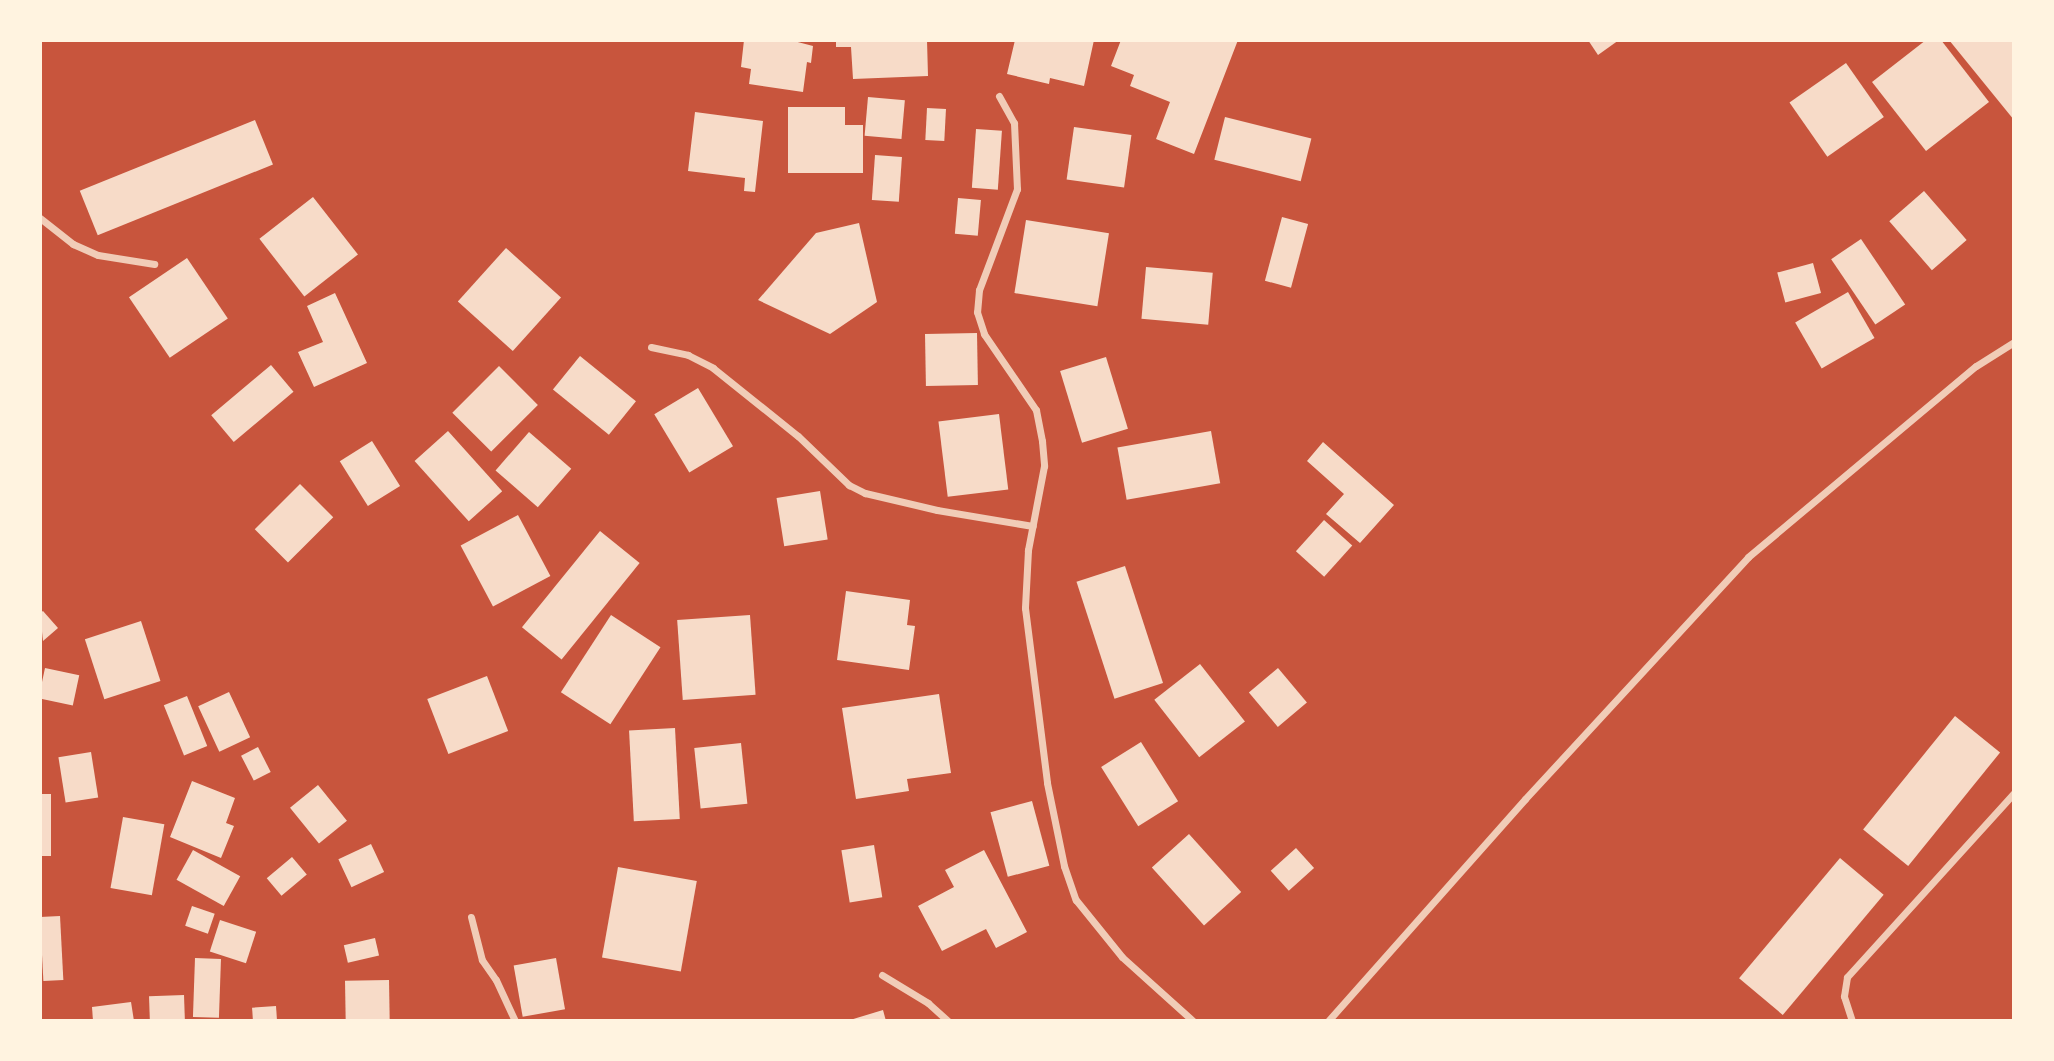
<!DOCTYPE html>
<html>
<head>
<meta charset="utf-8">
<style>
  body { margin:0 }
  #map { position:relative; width:2054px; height:1061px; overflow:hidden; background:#c8553d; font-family:"DejaVu Sans",sans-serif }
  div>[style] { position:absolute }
  .building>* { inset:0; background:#f7dbc8; transform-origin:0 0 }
  .minor>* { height:7px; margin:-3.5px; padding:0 3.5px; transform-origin:3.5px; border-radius:3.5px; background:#f1ccb7 }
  span { translate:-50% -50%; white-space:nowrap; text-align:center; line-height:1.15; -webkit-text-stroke:6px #fff3e0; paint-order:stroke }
  .frame { position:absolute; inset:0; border:42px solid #fff3e0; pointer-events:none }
</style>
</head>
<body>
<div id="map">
  <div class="building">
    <i style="clip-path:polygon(744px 40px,790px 40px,813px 46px,811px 63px,807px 62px,803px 92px,749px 84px,751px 69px,741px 67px)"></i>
    <i style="clip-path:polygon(836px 40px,927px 40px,928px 76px,853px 79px,851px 47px,836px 47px)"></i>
    <i style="clip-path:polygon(1015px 40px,1094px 40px,1084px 86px,1050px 78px,1049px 84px,1007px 74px)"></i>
    <i style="clip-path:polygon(1121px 40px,1238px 40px,1194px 154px,1156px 139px,1170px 102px,1130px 86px,1134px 75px,1111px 66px)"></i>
    <i style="clip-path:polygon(1588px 40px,1619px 40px,1598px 55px)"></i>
    <i style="clip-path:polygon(1926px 40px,1941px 40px,1989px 102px,1926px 151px,1872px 82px)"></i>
    <i style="clip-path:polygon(1949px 40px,2014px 40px,2014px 120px)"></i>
    <i style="left:1846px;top:63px;width:66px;height:69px;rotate:55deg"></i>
    <i style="left:868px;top:97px;width:37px;height:39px;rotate:5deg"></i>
    <i style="clip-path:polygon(788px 107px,845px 107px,845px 125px,863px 125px,863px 173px,788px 173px)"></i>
    <i style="left:927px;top:108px;width:19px;height:32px;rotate:3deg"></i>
    <i style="clip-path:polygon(695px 112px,763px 121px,755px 192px,744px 191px,745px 178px,688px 171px)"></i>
    <i style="left:1225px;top:117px;width:89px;height:44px;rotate:14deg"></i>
    <i style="left:255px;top:120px;width:48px;height:189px;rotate:68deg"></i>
    <i style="left:1074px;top:127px;width:58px;height:53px;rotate:8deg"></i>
    <i style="left:976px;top:129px;width:26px;height:59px;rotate:4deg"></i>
    <i style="left:875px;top:155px;width:27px;height:45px;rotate:4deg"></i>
    <i style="left:1924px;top:191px;width:65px;height:46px;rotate:49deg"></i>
    <i style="left:313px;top:197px;width:73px;height:68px;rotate:52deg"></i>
    <i style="left:958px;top:198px;width:23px;height:36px;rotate:5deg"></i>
    <i style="left:1282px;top:217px;width:27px;height:66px;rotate:15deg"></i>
    <i style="left:1026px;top:220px;width:84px;height:74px;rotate:9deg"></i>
    <i style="clip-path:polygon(859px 223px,877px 302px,830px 334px,758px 300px,816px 233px)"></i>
    <i style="left:1861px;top:239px;width:79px;height:36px;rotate:56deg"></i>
    <i style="left:506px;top:248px;width:74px;height:72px;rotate:42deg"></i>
    <i style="left:187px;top:258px;width:73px;height:70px;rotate:56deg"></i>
    <i style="left:1813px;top:263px;width:31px;height:37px;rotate:75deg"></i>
    <i style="left:1146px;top:267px;width:67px;height:52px;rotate:5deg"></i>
    <i style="left:1848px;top:292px;width:53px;height:61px;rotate:60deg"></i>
    <i style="clip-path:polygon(335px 293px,367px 363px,314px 387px,298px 352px,323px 342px,307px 306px)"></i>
    <i style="left:977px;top:333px;width:52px;height:52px;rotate:89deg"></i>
    <i style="left:580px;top:356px;width:72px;height:43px;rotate:39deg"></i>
    <i style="left:1106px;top:357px;width:75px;height:48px;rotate:73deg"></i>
    <i style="left:271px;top:365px;width:35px;height:78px;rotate:50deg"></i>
    <i style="left:499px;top:366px;width:55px;height:66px;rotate:45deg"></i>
    <i style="left:698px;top:388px;width:68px;height:51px;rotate:59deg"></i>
    <i style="left:999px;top:414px;width:76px;height:61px;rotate:83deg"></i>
    <i style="left:448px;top:431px;width:81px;height:45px;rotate:48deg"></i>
    <i style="left:1211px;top:431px;width:53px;height:95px;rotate:80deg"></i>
    <i style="left:529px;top:432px;width:56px;height:51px;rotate:41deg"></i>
    <i style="left:372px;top:441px;width:53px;height:38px;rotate:58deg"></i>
    <i style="clip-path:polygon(1323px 442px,1394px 505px,1360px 543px,1326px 514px,1344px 494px,1307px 461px)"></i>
    <i style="left:300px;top:484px;width:47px;height:64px;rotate:45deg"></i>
    <i style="left:820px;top:491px;width:49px;height:44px;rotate:81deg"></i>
    <i style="left:518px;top:515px;width:69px;height:65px;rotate:62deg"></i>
    <i style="left:1324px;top:520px;width:38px;height:42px;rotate:42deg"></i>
    <i style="left:600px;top:531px;width:51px;height:124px;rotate:39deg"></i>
    <i style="left:1125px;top:566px;width:123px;height:51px;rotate:72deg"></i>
    <i style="clip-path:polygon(846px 591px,910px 600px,907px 625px,915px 626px,909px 670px,837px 660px)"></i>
    <i style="clip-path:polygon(43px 611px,58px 628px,43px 641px,40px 613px)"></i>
    <i style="left:611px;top:615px;width:59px;height:92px;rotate:33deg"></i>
    <i style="left:750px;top:615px;width:80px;height:73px;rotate:86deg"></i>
    <i style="left:141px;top:621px;width:63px;height:59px;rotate:72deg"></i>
    <i style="left:1200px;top:664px;width:73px;height:58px;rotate:52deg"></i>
    <i style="left:45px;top:668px;width:35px;height:31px;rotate:12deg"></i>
    <i style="left:1278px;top:668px;width:45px;height:38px;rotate:50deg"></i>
    <i style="left:487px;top:676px;width:59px;height:64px;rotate:69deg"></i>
    <i style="left:229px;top:692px;width:50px;height:34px;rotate:65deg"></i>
    <i style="clip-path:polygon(939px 694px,951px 773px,907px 779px,909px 791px,856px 799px,842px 708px)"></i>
    <i style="left:187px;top:696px;width:54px;height:25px;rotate:68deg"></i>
    <i style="left:1955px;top:716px;width:58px;height:146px;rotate:39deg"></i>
    <i style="left:675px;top:728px;width:91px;height:46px;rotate:87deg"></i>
    <i style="left:1141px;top:742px;width:70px;height:47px;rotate:58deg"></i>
    <i style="left:741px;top:743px;width:61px;height:47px;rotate:84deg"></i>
    <i style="left:258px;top:747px;width:28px;height:19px;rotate:63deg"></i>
    <i style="left:91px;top:752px;width:46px;height:33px;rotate:81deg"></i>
    <i style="clip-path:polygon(192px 781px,235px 798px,226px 823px,234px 826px,221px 858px,170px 837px)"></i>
    <i style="left:318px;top:785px;width:46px;height:36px;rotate:51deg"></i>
    <i style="left:40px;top:794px;width:11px;height:62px"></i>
    <i style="left:1032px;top:801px;width:67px;height:43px;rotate:75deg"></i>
    <i style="left:123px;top:817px;width:42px;height:72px;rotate:10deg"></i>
    <i style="left:1189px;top:834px;width:78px;height:50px;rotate:48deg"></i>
    <i style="left:371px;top:844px;width:31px;height:36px;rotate:65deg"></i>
    <i style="left:874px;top:845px;width:53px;height:33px;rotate:81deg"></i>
    <i style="left:1296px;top:848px;width:27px;height:34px;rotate:48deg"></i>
    <i style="left:193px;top:850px;width:54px;height:34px;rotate:29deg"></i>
    <i style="clip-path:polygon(984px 850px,1027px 932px,996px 948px,986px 929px,942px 951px,918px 906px,954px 887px,945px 870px)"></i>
    <i style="left:292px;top:857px;width:23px;height:33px;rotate:50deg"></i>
    <i style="left:1840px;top:858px;width:57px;height:157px;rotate:40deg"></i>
    <i style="left:618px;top:867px;width:80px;height:92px;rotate:10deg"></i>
    <i style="left:192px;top:906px;width:24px;height:21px;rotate:19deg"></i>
    <i style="left:60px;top:916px;width:64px;height:20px;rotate:87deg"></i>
    <i style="left:220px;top:920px;width:38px;height:33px;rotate:18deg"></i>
    <i style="left:375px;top:938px;width:18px;height:32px;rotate:77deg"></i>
    <i style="left:195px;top:958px;width:26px;height:59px;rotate:2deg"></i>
    <i style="left:556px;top:958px;width:52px;height:43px;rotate:80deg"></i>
    <i style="left:389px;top:980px;width:41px;height:44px;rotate:89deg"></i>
    <i style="left:184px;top:995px;width:26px;height:35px;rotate:88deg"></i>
    <i style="clip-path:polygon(131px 1002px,134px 1021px,93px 1021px,92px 1007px)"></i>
    <i style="left:276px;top:1006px;width:15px;height:24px;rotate:86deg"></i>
    <i style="clip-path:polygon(883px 1010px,886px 1021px,850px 1021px,850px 1020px)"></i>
  </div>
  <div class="minor">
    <i style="left:999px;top:96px;width:31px;rotate:61deg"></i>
    <i style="left:1014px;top:123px;width:66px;rotate:87.4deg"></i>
    <i style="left:1017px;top:189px;width:108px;rotate:110.6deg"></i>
    <i style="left:979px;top:290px;width:22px;rotate:95deg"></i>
    <i style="left:977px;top:312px;width:23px;rotate:72deg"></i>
    <i style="left:984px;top:334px;width:92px;rotate:55.6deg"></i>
    <i style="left:1036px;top:410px;width:32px;rotate:79deg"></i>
    <i style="left:1042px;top:441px;width:25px;rotate:85deg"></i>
    <i style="left:1044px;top:466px;width:86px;rotate:100.8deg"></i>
    <i style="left:1028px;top:550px;width:58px;rotate:93deg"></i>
    <i style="left:1025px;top:608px;width:176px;rotate:82.8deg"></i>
    <i style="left:1047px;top:783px;width:85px;rotate:78.4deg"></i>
    <i style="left:1064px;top:866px;width:36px;rotate:71deg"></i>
    <i style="left:1076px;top:900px;width:73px;rotate:51.1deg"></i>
    <i style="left:1122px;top:957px;width:96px;rotate:42deg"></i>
    <i style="left:40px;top:218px;width:42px;rotate:38.2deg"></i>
    <i style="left:73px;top:244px;width:27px;rotate:24deg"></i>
    <i style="left:98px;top:255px;width:57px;rotate:9.1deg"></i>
    <i style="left:651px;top:347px;width:38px;rotate:12deg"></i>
    <i style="left:688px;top:355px;width:28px;rotate:27deg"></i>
    <i style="left:713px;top:368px;width:109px;rotate:38.7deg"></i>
    <i style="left:798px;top:436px;width:71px;rotate:43.9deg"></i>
    <i style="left:849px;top:485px;width:18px;rotate:27deg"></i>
    <i style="left:865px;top:493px;width:74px;rotate:13.3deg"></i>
    <i style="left:937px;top:510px;width:97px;rotate:9.5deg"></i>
    <i style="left:471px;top:917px;width:44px;rotate:75.7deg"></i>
    <i style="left:482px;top:960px;width:24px;rotate:55deg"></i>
    <i style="left:496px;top:980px;width:45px;rotate:65.1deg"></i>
    <i style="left:882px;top:975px;width:54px;rotate:31.3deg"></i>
    <i style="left:928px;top:1003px;width:27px;rotate:42deg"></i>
    <i style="left:1328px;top:1021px;width:297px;rotate:-48.4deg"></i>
    <i style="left:1525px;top:799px;width:329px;rotate:-47.3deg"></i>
    <i style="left:1748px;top:557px;width:297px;rotate:-40deg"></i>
    <i style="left:1976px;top:366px;width:45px;rotate:-32.3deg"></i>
    <i style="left:1852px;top:1021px;width:26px;rotate:-108deg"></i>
    <i style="left:1844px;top:996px;width:19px;rotate:-81deg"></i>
    <i style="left:1847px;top:977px;width:248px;rotate:-47.8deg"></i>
  </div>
  <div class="frame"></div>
</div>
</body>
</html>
